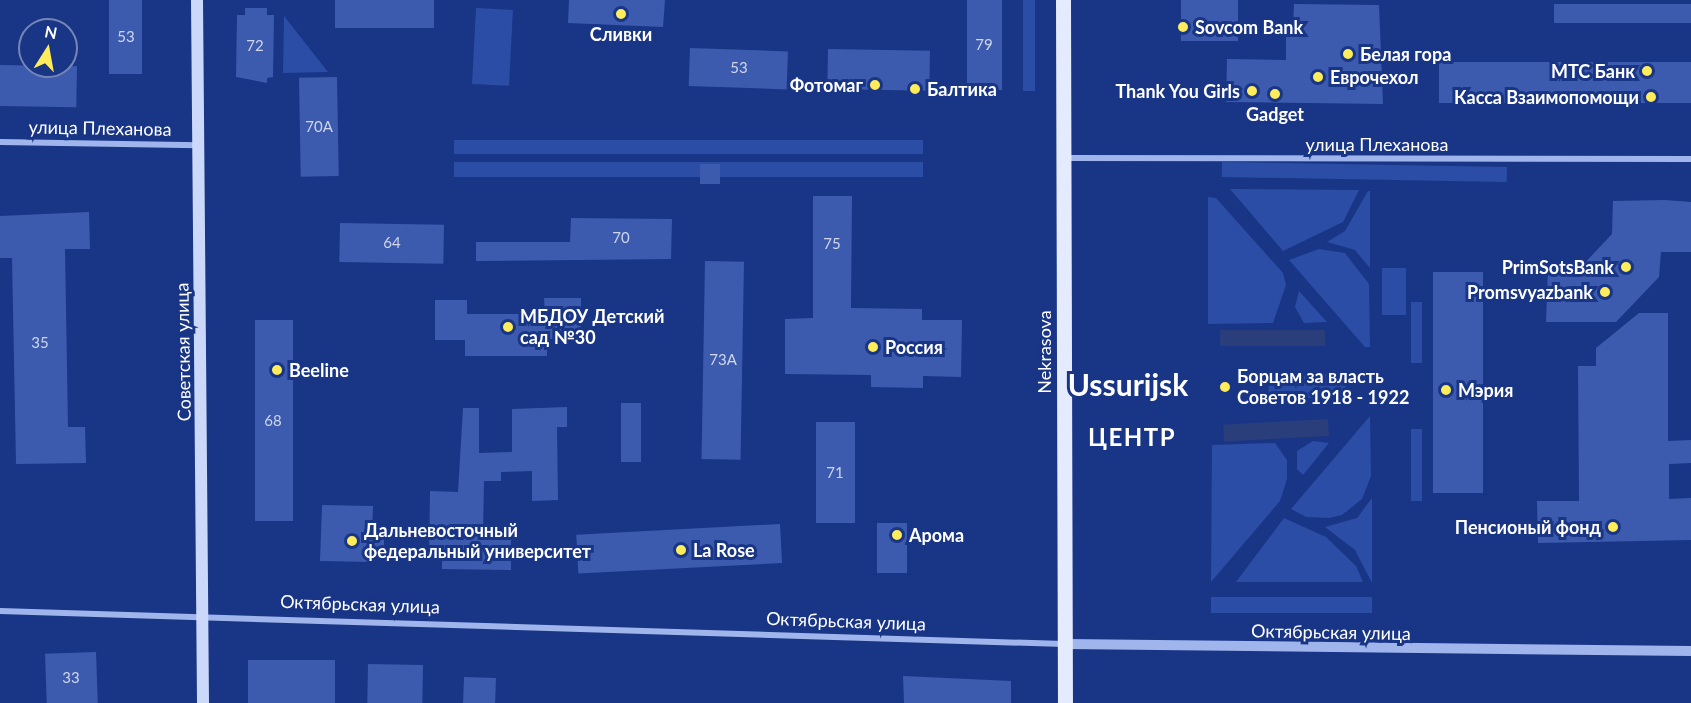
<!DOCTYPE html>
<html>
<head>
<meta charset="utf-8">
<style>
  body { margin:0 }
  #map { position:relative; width:1691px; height:703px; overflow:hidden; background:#193586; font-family:Lato,sans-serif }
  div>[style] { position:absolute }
  .green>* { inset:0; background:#2c4da5; transform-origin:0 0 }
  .water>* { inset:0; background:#293e7b; transform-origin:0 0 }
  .building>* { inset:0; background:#3d5bae; transform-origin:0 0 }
  .minor>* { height:6px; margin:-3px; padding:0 3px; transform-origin:3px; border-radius:3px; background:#a0b5ec }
  .tertiary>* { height:10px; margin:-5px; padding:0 5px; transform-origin:5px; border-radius:5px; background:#a0b5ec }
  .secondary>* { height:12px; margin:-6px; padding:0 6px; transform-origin:6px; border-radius:6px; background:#ccd8f9 }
  .primary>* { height:15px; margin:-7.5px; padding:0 7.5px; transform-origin:7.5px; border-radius:7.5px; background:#e5ebff }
  .dots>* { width:16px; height:16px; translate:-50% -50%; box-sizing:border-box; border:3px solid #193586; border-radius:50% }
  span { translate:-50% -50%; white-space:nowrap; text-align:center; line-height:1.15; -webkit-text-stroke:6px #193586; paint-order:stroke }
  .number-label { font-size:15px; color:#ced6eb }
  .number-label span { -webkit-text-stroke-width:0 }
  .poi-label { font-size:18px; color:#fff; font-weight:700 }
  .left { translate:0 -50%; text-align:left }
  .right { translate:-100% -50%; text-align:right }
  .street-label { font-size:18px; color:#fff }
  .district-label { font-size:24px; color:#fff; font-weight:700; letter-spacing:1.5px }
  .town-label { font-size:30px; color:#fff; font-weight:700 }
  .north { position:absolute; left:18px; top:18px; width:60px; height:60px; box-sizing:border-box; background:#193586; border:2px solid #7586b6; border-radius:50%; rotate:11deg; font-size:16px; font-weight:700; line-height:24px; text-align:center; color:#fff }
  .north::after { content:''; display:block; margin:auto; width:21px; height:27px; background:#ffec5b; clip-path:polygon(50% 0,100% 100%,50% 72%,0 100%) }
</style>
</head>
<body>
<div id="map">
  <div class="green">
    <i style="left:1023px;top:0;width:12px;height:91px"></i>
    <i style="left:476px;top:8px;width:37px;height:76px;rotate:3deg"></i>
    <i style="clip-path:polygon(284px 16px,328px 72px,283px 73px)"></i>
    <i style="left:454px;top:140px;width:469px;height:14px"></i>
    <i style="left:454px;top:162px;width:469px;height:15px"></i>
    <i style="left:1222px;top:162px;width:285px;height:15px;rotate:1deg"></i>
    <i style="clip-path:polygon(1230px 189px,1359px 190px,1343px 222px,1283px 251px)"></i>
    <i style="clip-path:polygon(1368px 191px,1370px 191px,1370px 268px,1355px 250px,1327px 242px,1345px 231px)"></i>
    <i style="clip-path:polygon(1208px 197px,1216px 198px,1283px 273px,1286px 285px,1273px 323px,1208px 324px)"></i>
    <i style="clip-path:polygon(1319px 249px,1345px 253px,1369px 284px,1370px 347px,1365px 347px,1289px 260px)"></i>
    <i style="left:1382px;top:268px;width:24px;height:47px"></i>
    <i style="clip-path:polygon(1299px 291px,1327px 322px,1304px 323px,1295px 307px)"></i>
    <i style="left:1411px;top:302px;width:11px;height:61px"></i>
    <i style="left:1269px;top:373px;width:77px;height:24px;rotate:1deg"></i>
    <i style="clip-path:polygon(1370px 416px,1371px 476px,1362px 499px,1342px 515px,1329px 518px,1306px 517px,1291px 509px)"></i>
    <i style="left:1411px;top:429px;width:11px;height:72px"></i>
    <i style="clip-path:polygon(1313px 441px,1329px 443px,1303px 475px,1297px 469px,1297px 451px)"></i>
    <i style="clip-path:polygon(1275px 443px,1287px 460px,1287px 479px,1280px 501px,1211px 582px,1212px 445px)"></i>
    <i style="clip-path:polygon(1372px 498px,1372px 583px,1355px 550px,1325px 527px,1357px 518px)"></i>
    <i style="clip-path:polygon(1284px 518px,1326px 537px,1356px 566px,1363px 582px,1236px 582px)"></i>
    <i style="left:1211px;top:597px;width:161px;height:16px"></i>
  </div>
  <div class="water">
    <i style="left:1220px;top:330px;width:105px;height:16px"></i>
    <i style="left:1328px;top:419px;width:17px;height:105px;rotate:87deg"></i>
  </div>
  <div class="building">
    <i style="left:109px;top:0;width:33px;height:74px"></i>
    <i style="left:335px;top:0;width:99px;height:28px"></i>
    <i style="clip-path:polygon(569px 0,665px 0,663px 27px,568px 23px)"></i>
    <i style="left:967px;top:0;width:35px;height:90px"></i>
    <i style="left:1181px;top:0;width:57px;height:41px"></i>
    <i style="clip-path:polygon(1294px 4px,1379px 5px,1383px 104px,1226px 102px,1227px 59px,1286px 60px,1286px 27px,1293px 27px)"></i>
    <i style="left:1554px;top:4px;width:137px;height:19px"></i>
    <i style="clip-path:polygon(245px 8px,267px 8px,267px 15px,274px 15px,273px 77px,267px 78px,267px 83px,236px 77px,237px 15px,245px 15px)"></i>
    <i style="left:690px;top:48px;width:98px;height:38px;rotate:2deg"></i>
    <i style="left:828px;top:49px;width:102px;height:40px;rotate:1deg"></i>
    <i style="left:1439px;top:62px;width:252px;height:41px"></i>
    <i style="left:0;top:65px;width:77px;height:41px;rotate:1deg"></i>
    <i style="left:337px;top:77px;width:99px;height:38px;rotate:89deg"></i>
    <i style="left:700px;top:164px;width:20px;height:20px"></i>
    <i style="clip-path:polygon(813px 196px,852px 196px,851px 308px,922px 309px,922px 320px,962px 320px,961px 377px,923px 376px,923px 388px,871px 387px,871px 375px,785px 374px,785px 319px,813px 318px)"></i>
    <i style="clip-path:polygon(1665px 200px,1691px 202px,1691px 252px,1661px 252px,1659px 277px,1616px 322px,1546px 322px,1548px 269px,1579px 269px,1612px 234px,1613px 201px)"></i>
    <i style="clip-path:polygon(89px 212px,90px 249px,65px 249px,68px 427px,85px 427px,86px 463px,16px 464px,12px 258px,0 258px,0 216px)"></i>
    <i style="clip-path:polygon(571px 218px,672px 219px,671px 259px,476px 261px,476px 242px,570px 242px)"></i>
    <i style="left:340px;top:223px;width:104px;height:39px;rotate:1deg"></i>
    <i style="left:705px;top:261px;width:39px;height:198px;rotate:1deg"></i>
    <i style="left:1433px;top:272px;width:50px;height:221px"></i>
    <i style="clip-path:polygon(544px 298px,581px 298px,581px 339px,547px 339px,547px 356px,465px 356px,465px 340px,435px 340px,435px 300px,467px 300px,467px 314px,545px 314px)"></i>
    <i style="clip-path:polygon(1639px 313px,1668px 313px,1668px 441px,1691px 440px,1691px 463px,1669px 464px,1669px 499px,1691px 498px,1691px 540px,1538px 543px,1537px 501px,1579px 501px,1578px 366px,1596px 366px,1596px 348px)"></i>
    <i style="left:255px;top:320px;width:38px;height:201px"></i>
    <i style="left:621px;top:403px;width:20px;height:59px"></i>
    <i style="clip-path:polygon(567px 407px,567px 427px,557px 427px,558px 500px,532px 501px,532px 471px,501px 472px,501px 481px,484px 481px,483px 532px,511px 533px,511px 570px,442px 569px,442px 559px,429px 559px,430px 491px,458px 492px,463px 408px,479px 408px,479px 453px,512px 452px,512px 409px)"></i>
    <i style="left:816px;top:422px;width:39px;height:101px"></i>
    <i style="clip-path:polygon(322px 505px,373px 506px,372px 532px,384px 532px,384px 550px,373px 550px,373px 562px,320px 561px)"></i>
    <i style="left:877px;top:523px;width:30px;height:50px"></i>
    <i style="left:780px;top:524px;width:39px;height:204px;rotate:87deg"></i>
    <i style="left:96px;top:652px;width:51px;height:51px;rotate:88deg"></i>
    <i style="left:335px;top:660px;width:43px;height:87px;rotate:90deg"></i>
    <i style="left:368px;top:664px;width:55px;height:39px;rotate:1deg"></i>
    <i style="clip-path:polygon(903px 676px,1011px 681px,1011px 703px,904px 703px)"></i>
    <i style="left:464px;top:677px;width:32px;height:26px;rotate:2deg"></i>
  </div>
  <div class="minor">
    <i style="left:0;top:142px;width:199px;rotate:0.9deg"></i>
    <i style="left:1065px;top:158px;width:626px;rotate:0.09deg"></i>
    <i style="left:0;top:611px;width:1065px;rotate:1.78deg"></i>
  </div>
  <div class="tertiary">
    <i style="left:1065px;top:644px;width:626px;rotate:0.64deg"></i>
  </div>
  <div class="secondary">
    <i style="left:197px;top:0;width:703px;rotate:89.51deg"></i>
  </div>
  <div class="primary">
    <i style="left:1063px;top:0;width:703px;rotate:89.84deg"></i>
  </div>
  <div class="dots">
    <i style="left:621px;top:14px;background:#ffec5b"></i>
    <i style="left:1183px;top:27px;background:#ffec5b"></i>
    <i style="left:1348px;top:54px;background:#ffec5b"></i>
    <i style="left:1647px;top:71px;background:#ffec5b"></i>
    <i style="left:1318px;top:77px;background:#ffec5b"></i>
    <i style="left:875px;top:85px;background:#ffec5b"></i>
    <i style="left:915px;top:89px;background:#ffec5b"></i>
    <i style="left:1252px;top:91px;background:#ffec5b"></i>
    <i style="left:1275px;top:94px;background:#ffec5b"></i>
    <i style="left:1651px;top:97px;background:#ffec5b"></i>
    <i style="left:1626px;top:267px;background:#ffec5b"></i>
    <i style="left:1605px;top:292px;background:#ffec5b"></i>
    <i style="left:508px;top:327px;background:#ffec5b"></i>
    <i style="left:873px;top:347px;background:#ffec5b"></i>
    <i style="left:277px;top:370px;background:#ffec5b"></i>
    <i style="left:1225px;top:387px;background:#ffec5b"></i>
    <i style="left:1446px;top:390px;background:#ffec5b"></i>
    <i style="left:1613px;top:527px;background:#ffec5b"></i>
    <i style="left:897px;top:535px;background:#ffec5b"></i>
    <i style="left:352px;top:541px;background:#ffec5b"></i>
    <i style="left:681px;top:550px;background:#ffec5b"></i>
  </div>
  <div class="number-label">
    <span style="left:126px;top:37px">53</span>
    <span style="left:984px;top:45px">79</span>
    <span style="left:255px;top:46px">72</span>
    <span style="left:739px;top:68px">53</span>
    <span style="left:319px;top:127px">70А</span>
    <span style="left:621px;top:238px">70</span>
    <span style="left:392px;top:243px">64</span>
    <span style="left:832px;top:244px">75</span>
    <span style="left:40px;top:343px">35</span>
    <span style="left:723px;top:360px">73А</span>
    <span style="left:273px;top:421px">68</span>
    <span style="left:835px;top:473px">71</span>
    <span style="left:71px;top:678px">33</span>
  </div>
  <div class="poi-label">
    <span class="left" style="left:1195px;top:27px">Sovcom Bank</span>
    <span style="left:621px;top:34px">Сливки</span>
    <span class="left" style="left:1360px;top:54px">Белая гора</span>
    <span class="right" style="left:1635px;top:71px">МТС Банк</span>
    <span class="left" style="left:1330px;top:77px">Еврочехол</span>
    <span class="right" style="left:863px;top:85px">Фотомаг</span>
    <span class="left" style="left:927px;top:89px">Балтика</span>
    <span class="right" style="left:1240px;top:91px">Thank You Girls</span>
    <span class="right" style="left:1639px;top:97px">Касса Взаимопомощи</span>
    <span style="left:1275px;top:114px">Gadget</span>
    <span class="right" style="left:1614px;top:267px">PrimSotsBank</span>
    <span class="right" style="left:1593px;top:292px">Promsvyazbank</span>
    <span class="left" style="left:520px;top:327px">МБДОУ Детский<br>сад №30</span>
    <span class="left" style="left:885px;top:347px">Россия</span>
    <span class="left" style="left:289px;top:370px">Beeline</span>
    <span class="left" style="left:1237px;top:387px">Борцам за власть<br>Советов 1918 - 1922</span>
    <span class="left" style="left:1458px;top:390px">Мэрия</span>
    <span class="right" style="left:1601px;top:527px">Пенсионый фонд</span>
    <span class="left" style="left:364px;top:541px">Дальневосточный<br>федеральный университет</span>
    <span class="left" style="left:909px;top:535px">Арома</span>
    <span class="left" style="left:693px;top:550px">La Rose</span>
  </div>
  <div class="street-label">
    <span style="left:100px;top:128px;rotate:1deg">улица Плеханова</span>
    <span style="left:1377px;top:144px">улица Плеханова</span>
    <span style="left:183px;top:352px;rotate:-91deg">Советская улица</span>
    <span style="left:1044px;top:352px;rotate:-90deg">Nekrasova</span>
    <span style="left:360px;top:604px;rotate:2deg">Октябрьская улица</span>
    <span style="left:846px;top:621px;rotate:2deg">Октябрьская улица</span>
    <span style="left:1331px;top:632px;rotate:1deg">Октябрьская улица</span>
  </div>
  <div class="district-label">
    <span style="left:1132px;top:437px">ЦЕНТР</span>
  </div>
  <div class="town-label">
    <span style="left:1128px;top:384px">Ussurijsk</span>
  </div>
  <div class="north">N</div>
</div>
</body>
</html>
